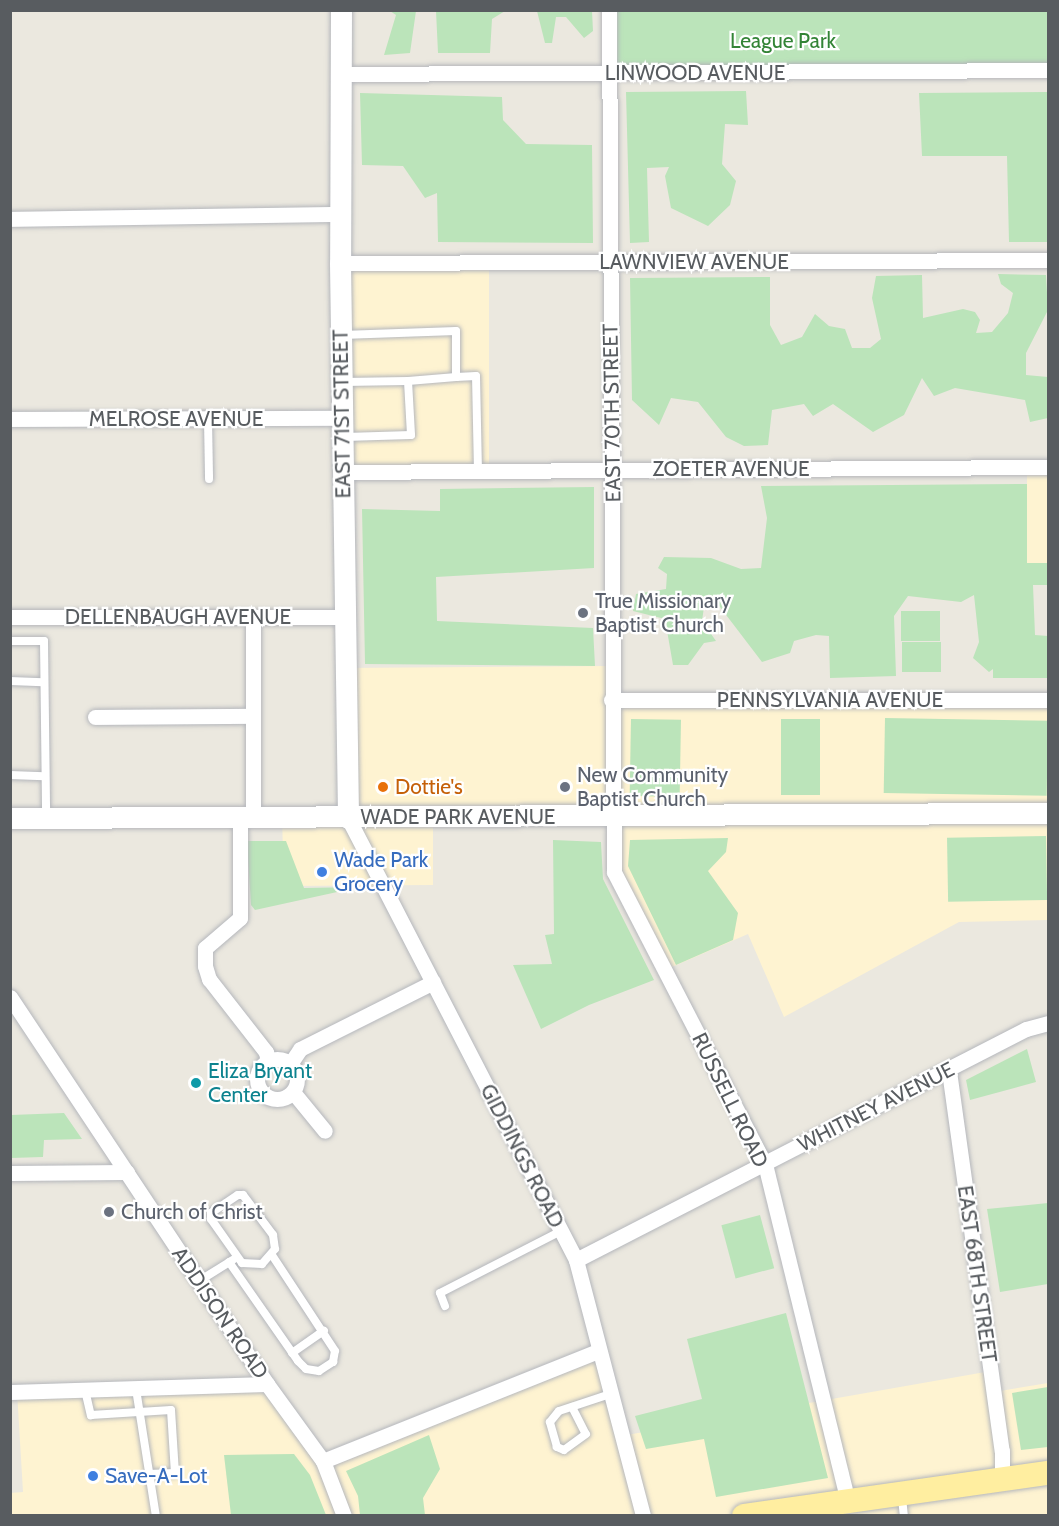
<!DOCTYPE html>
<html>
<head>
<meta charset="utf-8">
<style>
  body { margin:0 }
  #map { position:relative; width:1059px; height:1526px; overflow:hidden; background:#ebe8df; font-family:Cabin,sans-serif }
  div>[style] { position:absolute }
  .commercial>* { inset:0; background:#fef3d1; transform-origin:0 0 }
  .green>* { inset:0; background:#bbe4ba; transform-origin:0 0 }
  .roads { filter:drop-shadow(0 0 2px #b5b7bc) drop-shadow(0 0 2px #b5b7bc) }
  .lane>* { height:8px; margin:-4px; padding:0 4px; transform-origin:4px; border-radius:4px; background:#fff }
  .street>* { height:15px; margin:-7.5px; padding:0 7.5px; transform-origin:7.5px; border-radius:7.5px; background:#fff }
  .street>.ring { margin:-7.5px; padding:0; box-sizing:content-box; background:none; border:15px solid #fff; border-radius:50% }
  .secondary>* { height:21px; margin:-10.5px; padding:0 10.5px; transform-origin:10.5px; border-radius:10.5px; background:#fff }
  .primary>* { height:24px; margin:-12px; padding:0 12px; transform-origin:12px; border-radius:12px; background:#ffeea0 }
  .dots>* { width:16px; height:16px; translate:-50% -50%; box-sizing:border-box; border:3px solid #fff; border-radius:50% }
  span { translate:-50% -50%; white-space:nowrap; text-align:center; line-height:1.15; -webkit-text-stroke:4.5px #fff; paint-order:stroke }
  .park-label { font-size:21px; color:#338436 }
  .street-label { font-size:21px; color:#585c60 }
  .worship-label { font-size:21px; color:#5b616d }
  .left { translate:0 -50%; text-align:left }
  .food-label { font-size:21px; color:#c56008 }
  .shop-label { font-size:21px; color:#366cbe }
  .culture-label { font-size:21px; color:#0d838f }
  .frame { position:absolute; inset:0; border:12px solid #585c60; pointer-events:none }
</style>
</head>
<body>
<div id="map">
  <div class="commercial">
    <i style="left:340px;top:263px;width:149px;height:209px"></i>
    <i style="left:1027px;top:467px;width:21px;height:96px"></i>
    <i style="clip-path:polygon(612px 666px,611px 699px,1048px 700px,1048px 920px,959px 922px,784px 1017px,748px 934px,665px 970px,614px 872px,613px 816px,433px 818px,433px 885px,284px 886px,282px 818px,348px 818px,345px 668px)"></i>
    <i style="clip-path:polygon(598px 1351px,621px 1436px,991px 1371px,994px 1392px,1048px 1383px,1048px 1515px,11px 1516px,10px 1493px,23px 1492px,17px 1391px,267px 1384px,323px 1461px)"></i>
  </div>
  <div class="green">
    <i style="clip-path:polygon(390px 11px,416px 11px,410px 53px,384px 55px,396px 15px)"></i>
    <i style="clip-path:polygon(436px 11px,436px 10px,505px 11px,492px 19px,490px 53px,438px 53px)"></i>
    <i style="clip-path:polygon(537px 11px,592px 11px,593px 31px,584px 38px,566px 17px,556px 17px,552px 43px,545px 43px)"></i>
    <i style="left:609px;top:11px;width:439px;height:63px"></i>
    <i style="clip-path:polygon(746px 91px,748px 125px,725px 124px,722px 164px,736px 181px,730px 205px,708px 226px,671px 208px,665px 176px,669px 167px,647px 168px,649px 242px,630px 243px,626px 92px)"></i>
    <i style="clip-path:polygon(1048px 92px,1048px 242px,1009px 242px,1007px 156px,922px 156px,919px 93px)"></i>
    <i style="clip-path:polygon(360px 93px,502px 97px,503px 120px,526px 144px,592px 145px,593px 243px,438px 242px,437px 193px,425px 198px,403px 166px,362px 165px)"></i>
    <i style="clip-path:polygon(998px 274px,1046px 275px,1048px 310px,1026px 353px,1026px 375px,1048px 377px,1048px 418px,1030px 422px,1025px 400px,955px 388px,934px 396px,922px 378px,904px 415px,873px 432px,833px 404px,813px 416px,804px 404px,772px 410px,768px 445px,744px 446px,726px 437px,698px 402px,671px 398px,659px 425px,632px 400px,630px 278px,770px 277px,770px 325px,781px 345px,802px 337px,815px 314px,829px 326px,845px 329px,852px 348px,870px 348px,881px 339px,872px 298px,876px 276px,922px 275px,923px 318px,963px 309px,975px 312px,980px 320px,976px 333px,992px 332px,1008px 313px,1013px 293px,1001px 284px)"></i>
    <i style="clip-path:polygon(1027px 484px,1027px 563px,1048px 563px,1048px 585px,1033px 585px,1035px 635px,1048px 636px,1048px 678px,993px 678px,993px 669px,989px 672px,973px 658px,979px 642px,974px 595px,961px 602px,908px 596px,894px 616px,896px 676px,830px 678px,829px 636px,816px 635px,794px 641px,790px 653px,762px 662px,717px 603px,704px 607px,702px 621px,716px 641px,704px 643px,688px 665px,673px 665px,665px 619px,633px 611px,636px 594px,666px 589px,667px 574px,658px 568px,664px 557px,711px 558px,741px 569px,761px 568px,767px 518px,761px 486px)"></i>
    <i style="clip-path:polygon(594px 487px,594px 568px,436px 577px,437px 621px,593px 628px,595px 666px,365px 664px,362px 509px,440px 511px,440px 489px)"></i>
    <i style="left:901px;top:611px;width:39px;height:30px"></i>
    <i style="left:902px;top:642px;width:39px;height:30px"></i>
    <i style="left:885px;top:718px;width:163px;height:75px;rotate:1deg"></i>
    <i style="left:631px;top:719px;width:50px;height:77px;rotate:1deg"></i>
    <i style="left:781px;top:719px;width:39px;height:76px"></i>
    <i style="left:1046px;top:836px;width:64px;height:99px;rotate:89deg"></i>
    <i style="clip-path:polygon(728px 838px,726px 852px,708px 871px,738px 913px,733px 940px,676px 965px,628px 866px,630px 840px)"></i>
    <i style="clip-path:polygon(553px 840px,601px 842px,603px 879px,654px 980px,589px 1005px,541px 1029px,513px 965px,552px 964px,545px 935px,554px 934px)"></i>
    <i style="clip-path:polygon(247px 841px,286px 841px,304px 888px,360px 887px,255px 910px,251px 905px)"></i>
    <i style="clip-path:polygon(1027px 1049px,1036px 1082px,970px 1100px,966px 1080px)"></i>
    <i style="clip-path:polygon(64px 1113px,82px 1139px,44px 1140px,43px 1157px,11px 1158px,11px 1115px)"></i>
    <i style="clip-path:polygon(1048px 1203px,1048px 1284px,1000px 1292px,987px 1209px)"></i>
    <i style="left:760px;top:1215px;width:55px;height:40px;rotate:75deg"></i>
    <i style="clip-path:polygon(786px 1313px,828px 1478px,716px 1497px,704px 1439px,646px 1449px,635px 1416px,702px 1399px,687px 1339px)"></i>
    <i style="clip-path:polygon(1048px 1387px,1048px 1447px,1021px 1450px,1012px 1393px)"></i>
    <i style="clip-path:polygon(429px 1435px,440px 1469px,423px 1498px,425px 1515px,360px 1515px,358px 1496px,346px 1471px)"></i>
    <i style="clip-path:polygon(294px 1454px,310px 1475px,326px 1515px,231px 1515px,224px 1455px)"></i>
  </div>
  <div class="roads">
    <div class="lane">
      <i style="left:342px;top:335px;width:114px;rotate:-2deg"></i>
      <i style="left:456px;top:331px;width:46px;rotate:90deg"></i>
      <i style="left:456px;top:377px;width:48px;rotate:175.2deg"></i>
      <i style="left:456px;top:377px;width:20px;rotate:-3deg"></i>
      <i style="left:476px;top:376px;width:95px;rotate:88.8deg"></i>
      <i style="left:343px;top:382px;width:65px;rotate:-0.9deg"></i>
      <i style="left:408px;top:381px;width:54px;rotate:86.8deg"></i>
      <i style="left:411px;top:435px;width:66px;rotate:178.3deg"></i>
      <i style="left:208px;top:419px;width:60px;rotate:89deg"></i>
      <i style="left:10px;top:641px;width:34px"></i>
      <i style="left:44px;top:641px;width:175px;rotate:89.3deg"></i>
      <i style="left:10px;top:681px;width:33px;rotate:2deg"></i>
      <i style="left:10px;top:775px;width:34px;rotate:2deg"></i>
      <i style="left:238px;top:1195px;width:5px"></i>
      <i style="left:243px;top:1195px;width:50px;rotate:53.1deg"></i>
      <i style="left:273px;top:1235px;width:14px;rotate:82deg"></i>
      <i style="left:275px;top:1249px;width:20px;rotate:131deg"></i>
      <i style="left:262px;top:1264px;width:20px;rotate:-177deg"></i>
      <i style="left:242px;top:1263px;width:54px;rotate:-125.2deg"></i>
      <i style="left:211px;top:1219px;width:6px;rotate:-90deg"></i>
      <i style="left:211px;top:1213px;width:32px;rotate:-34deg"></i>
      <i style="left:229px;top:1262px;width:121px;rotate:55.1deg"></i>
      <i style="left:298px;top:1361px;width:11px;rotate:45deg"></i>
      <i style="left:306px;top:1369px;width:13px;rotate:9deg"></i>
      <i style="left:319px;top:1371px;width:17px;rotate:-33deg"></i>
      <i style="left:333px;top:1362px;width:11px;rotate:-80deg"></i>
      <i style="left:335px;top:1351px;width:115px;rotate:-123.3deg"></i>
      <i style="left:199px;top:1281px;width:40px;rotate:-32deg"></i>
      <i style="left:445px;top:1306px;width:14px;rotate:-111deg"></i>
      <i style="left:440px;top:1293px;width:136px;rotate:-27.1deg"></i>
      <i style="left:292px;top:1353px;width:39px;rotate:-35deg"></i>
      <i style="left:136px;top:1389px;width:129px;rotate:81.1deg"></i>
      <i style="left:85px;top:1390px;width:26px;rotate:77deg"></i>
      <i style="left:91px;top:1415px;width:80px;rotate:-3.6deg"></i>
      <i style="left:171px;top:1410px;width:63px;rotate:86.4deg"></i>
      <i style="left:175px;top:1473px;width:27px;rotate:178deg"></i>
      <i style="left:572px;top:1407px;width:30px;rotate:63deg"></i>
      <i style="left:586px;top:1434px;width:27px;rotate:144deg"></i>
      <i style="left:564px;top:1450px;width:8px;rotate:-157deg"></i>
      <i style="left:557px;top:1447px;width:26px;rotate:-106deg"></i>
      <i style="left:550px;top:1422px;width:14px;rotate:-51deg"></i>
      <i style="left:559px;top:1411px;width:54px;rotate:-18.4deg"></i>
      <i style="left:902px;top:1498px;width:18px;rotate:84deg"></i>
    </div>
    <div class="street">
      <i style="left:609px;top:10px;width:862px;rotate:89.67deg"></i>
      <i style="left:614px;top:872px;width:329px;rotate:62.7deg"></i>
      <i style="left:765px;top:1164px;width:348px;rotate:76.2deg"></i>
      <i style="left:341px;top:74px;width:707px;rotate:-0.32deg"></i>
      <i style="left:10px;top:219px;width:330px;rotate:-0.9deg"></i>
      <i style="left:340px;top:263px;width:708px;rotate:-0.24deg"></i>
      <i style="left:10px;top:419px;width:332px;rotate:-0.2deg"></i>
      <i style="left:342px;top:472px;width:706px;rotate:-0.41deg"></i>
      <i style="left:10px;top:617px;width:335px"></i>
      <i style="left:253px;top:617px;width:201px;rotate:90deg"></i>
      <i style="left:611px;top:700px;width:437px"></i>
      <i style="left:95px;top:717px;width:158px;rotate:-0.4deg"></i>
      <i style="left:240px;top:818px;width:100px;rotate:90deg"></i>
      <i style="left:240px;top:918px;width:46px;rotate:139.4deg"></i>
      <i style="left:205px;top:948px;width:18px;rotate:90deg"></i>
      <i style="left:205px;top:966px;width:14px;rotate:73deg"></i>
      <i style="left:209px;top:979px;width:93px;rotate:52deg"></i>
      <i style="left:266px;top:1052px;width:10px;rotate:79deg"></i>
      <i style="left:348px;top:818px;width:497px;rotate:62.7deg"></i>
      <i style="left:576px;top:1260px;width:265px;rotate:75.3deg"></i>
      <i style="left:10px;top:997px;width:465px;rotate:56.4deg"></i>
      <i style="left:267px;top:1384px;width:95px;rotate:54deg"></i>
      <i style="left:323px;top:1461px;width:59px;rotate:69.1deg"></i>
      <i class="ring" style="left:257px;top:1059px;width:25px;height:25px"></i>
      <i style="left:290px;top:1064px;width:18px;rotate:-56deg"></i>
      <i style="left:300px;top:1049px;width:149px;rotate:-26.7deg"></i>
      <i style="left:949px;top:1071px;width:384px;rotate:82.1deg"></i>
      <i style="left:1002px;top:1451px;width:27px;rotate:90deg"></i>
      <i style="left:293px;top:1092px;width:50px;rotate:50.6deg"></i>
      <i style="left:10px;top:1173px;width:117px;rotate:-0.5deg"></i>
      <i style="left:576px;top:1260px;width:506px;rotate:-27.17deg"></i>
      <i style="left:1026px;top:1029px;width:23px;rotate:-15deg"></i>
      <i style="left:10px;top:1392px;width:257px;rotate:-1.8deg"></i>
      <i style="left:323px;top:1461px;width:296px;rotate:-21.8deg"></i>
    </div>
    <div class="secondary">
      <i style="left:341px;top:10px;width:253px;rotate:90.2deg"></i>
      <i style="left:340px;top:263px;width:555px;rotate:89.17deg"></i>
      <i style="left:10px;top:818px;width:1038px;rotate:-0.28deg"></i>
    </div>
    <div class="primary">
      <i style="left:744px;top:1516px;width:307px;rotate:-8.1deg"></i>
    </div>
  </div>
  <div class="dots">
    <i style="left:583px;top:613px;background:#6b7280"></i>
    <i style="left:383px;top:787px;background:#e8710a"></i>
    <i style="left:565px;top:787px;background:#6b7280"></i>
    <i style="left:322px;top:872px;background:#3f7fe0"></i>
    <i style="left:196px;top:1083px;background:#0f9aa8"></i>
    <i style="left:109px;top:1212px;background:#6b7280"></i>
    <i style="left:93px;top:1476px;background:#3f7fe0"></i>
  </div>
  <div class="park-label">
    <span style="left:783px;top:41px">League Park</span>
  </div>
  <div class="street-label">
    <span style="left:695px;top:73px">LINWOOD AVENUE</span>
    <span style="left:694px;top:262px">LAWNVIEW AVENUE</span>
    <span style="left:612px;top:413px;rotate:-91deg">EAST 70TH STREET</span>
    <span style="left:342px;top:414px;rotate:-91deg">EAST 71ST STREET</span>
    <span style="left:176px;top:419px">MELROSE AVENUE</span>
    <span style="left:731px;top:469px">ZOETER AVENUE</span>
    <span style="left:178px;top:617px">DELLENBAUGH AVENUE</span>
    <span style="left:830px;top:700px">PENNSYLVANIA AVENUE</span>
    <span style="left:458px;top:817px">WADE PARK AVENUE</span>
    <span style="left:730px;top:1100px;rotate:64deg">RUSSELL ROAD</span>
    <span style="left:876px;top:1107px;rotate:-27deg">WHITNEY AVENUE</span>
    <span style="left:522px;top:1156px;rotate:63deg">GIDDINGS ROAD</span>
    <span style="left:977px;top:1274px;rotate:82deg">EAST 68TH STREET</span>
    <span style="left:220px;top:1313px;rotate:56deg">ADDISON ROAD</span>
  </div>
  <div class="worship-label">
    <span class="left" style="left:595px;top:613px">True Missionary<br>Baptist Church</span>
    <span class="left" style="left:577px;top:787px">New Community<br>Baptist Church</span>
    <span class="left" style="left:121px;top:1212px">Church of Christ</span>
  </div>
  <div class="food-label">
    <span class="left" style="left:395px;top:787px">Dottie's</span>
  </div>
  <div class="shop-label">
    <span class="left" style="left:334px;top:872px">Wade Park<br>Grocery</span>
    <span class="left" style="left:105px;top:1476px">Save-A-Lot</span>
  </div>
  <div class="culture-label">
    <span class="left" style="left:208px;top:1083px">Eliza Bryant<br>Center</span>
  </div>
  <div class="frame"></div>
</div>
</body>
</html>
